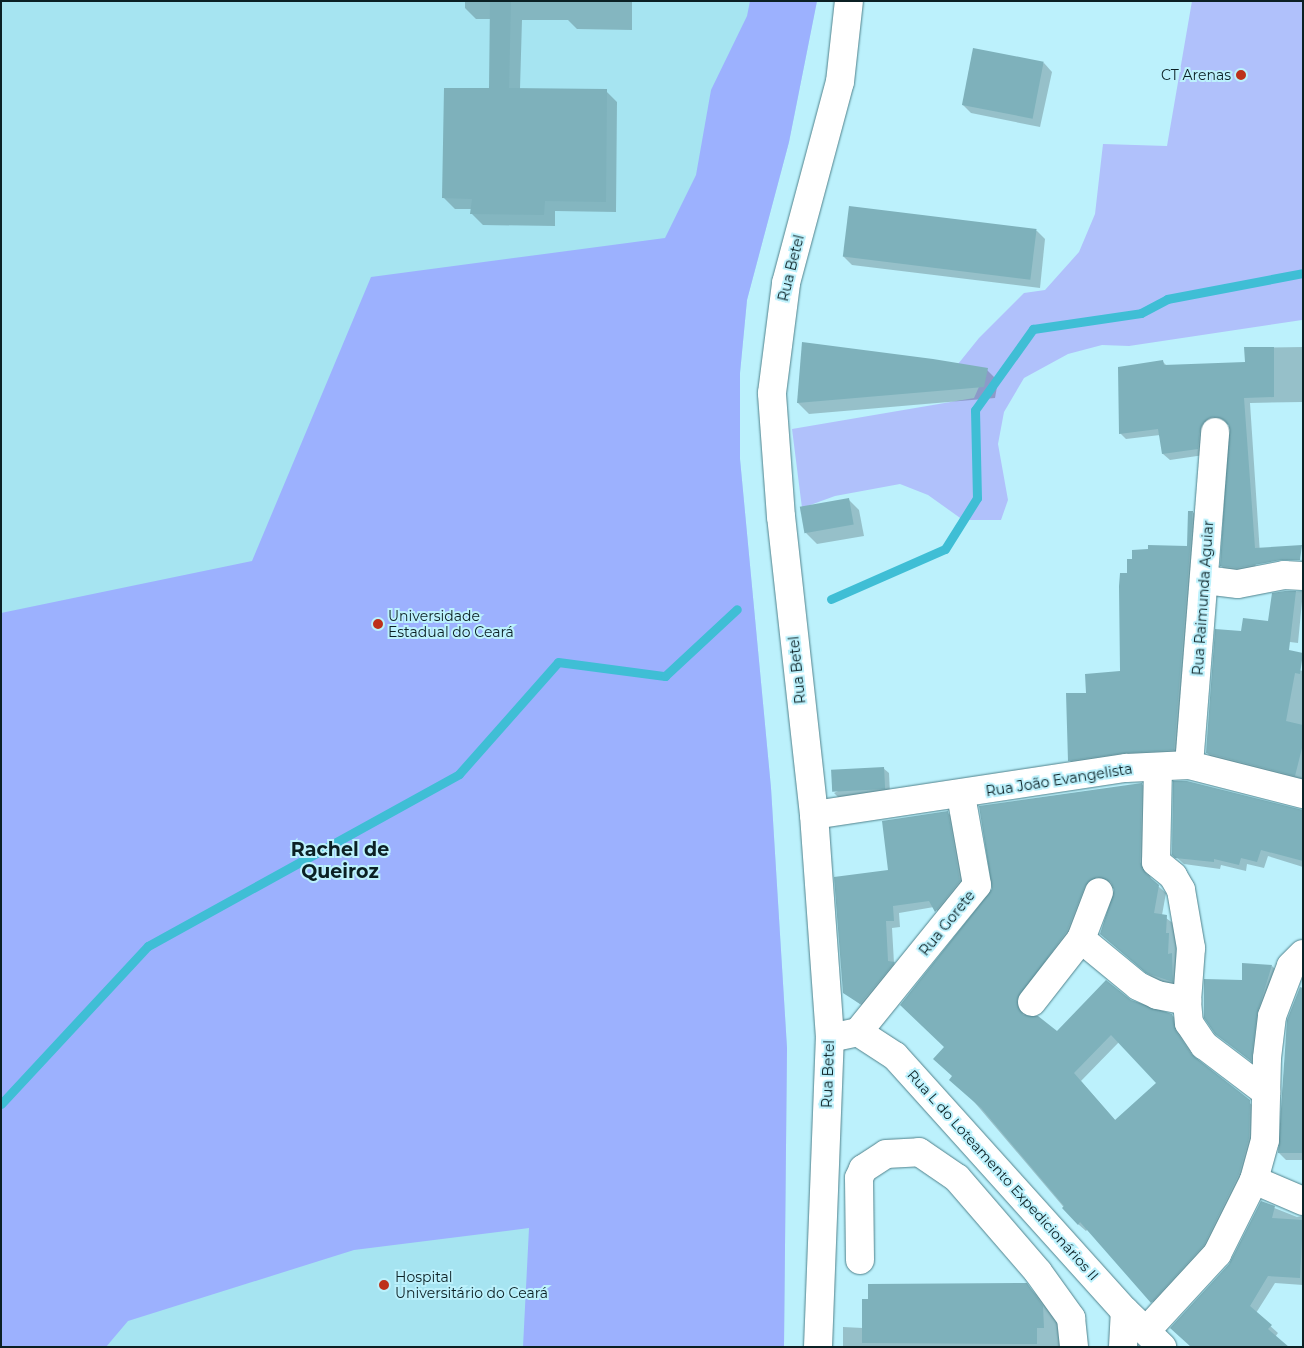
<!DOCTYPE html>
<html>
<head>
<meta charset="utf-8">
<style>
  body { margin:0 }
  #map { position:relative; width:1304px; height:1348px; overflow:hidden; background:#bcf1fc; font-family:Montserrat,sans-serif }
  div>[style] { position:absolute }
  .built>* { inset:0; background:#a6e4f1 }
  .green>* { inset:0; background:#b0c1fb }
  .forest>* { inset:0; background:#9cb1fe }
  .shadow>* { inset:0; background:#0003 }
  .stream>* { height:9px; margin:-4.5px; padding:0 4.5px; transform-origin:4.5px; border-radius:4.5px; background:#3fbed5 }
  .building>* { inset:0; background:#7eb1bb; transform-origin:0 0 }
  .roads { filter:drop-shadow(0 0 1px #50828c) drop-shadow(0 0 1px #50828c) }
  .minor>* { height:28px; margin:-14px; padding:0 14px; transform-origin:14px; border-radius:14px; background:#fff }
  .dots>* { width:14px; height:14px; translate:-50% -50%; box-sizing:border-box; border:2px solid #bcf1fc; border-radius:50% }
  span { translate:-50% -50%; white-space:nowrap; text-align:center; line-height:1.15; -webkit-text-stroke:4px #bcf1fc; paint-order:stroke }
  .poi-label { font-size:14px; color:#0b2024 }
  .right { translate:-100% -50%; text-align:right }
  .left { translate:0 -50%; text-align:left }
  .street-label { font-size:14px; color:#0b2024 }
  .district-label { font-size:19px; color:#0b2024; font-weight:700 }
  .frame { position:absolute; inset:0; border:2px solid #0b2024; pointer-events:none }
</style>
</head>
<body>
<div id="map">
  <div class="built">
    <i style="clip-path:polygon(1px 1px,817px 1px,789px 142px,747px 300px,740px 373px,740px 459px,771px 788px,787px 1048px,784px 1347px,1px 1347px)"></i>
  </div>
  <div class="green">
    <i style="clip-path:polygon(1192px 1px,1303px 1px,1302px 320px,1129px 346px,1102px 345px,1068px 354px,1024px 378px,1004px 412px,998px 444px,1008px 500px,1001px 520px,963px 520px,928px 495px,900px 484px,835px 496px,802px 508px,792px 429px,974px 398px,986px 371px,954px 369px,979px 338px,1024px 293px,1045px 290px,1079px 252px,1095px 214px,1103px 144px,1167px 146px)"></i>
  </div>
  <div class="forest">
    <i style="clip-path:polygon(750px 1px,817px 1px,789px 142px,747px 300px,740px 373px,740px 459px,771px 788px,787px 1048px,784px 1347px,523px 1347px,529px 1228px,354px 1250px,128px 1321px,106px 1347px,1px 1347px,1px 613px,252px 561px,371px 277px,665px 238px,696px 175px,711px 90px,747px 16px)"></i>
  </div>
  <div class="shadow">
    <i style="clip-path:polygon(465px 1px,632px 1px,632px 30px,577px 29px,568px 20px,522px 20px,520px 89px,606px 91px,617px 102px,616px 212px,555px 211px,555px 226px,483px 225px,472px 214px,472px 209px,455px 209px,444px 198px,490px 89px,491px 19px,476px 19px,465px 8px)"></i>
    <i style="clip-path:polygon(1044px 63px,1052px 72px,1040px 127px,971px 113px,963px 105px)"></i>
    <i style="clip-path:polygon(1037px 231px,1045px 239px,1040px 288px,852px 265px,843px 256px)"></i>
    <i style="clip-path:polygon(803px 344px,987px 370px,998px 381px,995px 398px,809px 414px,798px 403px)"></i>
    <i style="clip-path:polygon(1303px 347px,1303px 402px,1250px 403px,1260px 554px,1258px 554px,1254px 572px,1228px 572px,1221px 566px,1230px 426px,1224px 422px,1204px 455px,1170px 460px,1163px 454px,1160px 435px,1126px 439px,1120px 433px,1163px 362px,1167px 366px,1246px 363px,1246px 348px)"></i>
    <i style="clip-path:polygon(848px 499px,859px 510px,864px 536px,817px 544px,806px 533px)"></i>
    <i style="clip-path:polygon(1193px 512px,1198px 518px,1180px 755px,1075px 766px,1069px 760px,1087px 694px,1121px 672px,1188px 547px)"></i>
    <i style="clip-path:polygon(1303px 591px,1298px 643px,1274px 640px,1269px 664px,1303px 671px,1303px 780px,1214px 760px,1207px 753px,1242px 632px,1269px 623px,1285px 592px)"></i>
    <i style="clip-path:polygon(883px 768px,889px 773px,890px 794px,839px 798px,834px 793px)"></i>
    <i style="clip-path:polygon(evenodd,1142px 784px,1149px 792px,1148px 871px,1152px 881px,1166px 893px,1162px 915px,1174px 924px,1180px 989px,1155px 980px,1101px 934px,1116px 890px,1105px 884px,1023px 1009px,1027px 1016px,1057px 1033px,1131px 1001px,1172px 1015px,1180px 1023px,1183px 1040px,1196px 1059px,1257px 1109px,1257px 1146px,1211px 1253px,1159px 1309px,1088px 1229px,1086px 1231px,1078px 1224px,953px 1077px,945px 1047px,1142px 784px,1119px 1042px,1158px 1083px,1116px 1121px,1081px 1081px,1119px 1042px)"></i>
    <i style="clip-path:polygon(1303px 811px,1303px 867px,1268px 856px,1264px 868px,1247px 864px,1246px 871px,1221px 865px,1220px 869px,1184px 864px,1173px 854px)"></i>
    <i style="clip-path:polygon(947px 812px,954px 819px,967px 888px,943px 918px,934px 907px,899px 913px,900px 927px,892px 928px,894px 963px,900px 970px,868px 1010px,844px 992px,890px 871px)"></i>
    <i style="clip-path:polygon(1272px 966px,1279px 973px,1258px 1067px,1216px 1033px,1243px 981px)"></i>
    <i style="clip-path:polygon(1303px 999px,1303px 1160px,1286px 1160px,1279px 1153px)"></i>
    <i style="clip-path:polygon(1262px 1203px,1297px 1217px,1303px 1216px,1303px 1285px,1275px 1283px,1256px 1313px,1278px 1333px,1275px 1337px,1192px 1347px)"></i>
    <i style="clip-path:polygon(1026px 1284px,1052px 1310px,1068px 1347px,843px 1347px,843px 1327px,863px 1328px)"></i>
  </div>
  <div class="stream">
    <i style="left:831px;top:599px;width:124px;rotate:-23.7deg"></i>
    <i style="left:945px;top:549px;width:60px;rotate:-57.9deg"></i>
    <i style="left:977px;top:498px;width:88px;rotate:-91.3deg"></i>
    <i style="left:975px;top:410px;width:100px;rotate:-54.4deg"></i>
    <i style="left:1033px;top:329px;width:109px;rotate:-8.4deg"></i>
    <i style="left:1141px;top:313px;width:30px;rotate:-28deg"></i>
    <i style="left:1167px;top:299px;width:138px;rotate:-10.8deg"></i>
    <i style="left:1px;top:1104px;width:216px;rotate:-47.1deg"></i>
    <i style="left:148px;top:946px;width:355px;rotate:-28.9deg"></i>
    <i style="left:459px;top:774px;width:149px;rotate:-48.5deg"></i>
    <i style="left:558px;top:662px;width:108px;rotate:7.5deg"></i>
    <i style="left:665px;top:676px;width:98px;rotate:-42.9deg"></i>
  </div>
  <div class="building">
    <i style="clip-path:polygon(490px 1px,511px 1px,509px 88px,607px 89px,606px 202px,545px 201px,544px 215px,470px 214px,472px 199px,442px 198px,444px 88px,489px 88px)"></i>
    <i style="left:973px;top:48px;width:72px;height:58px;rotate:11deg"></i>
    <i style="left:849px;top:206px;width:189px;height:51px;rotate:7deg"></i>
    <i style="clip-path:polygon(802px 342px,933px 359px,988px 368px,984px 387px,797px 403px)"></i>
    <i style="clip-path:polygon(1244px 347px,1274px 347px,1274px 397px,1244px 398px,1255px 548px,1302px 545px,1300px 560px,1281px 560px,1237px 568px,1220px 566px,1229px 425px,1217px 417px,1209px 418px,1200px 430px,1198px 449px,1162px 454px,1158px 429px,1119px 434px,1118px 367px,1163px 360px,1164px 365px,1245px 362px)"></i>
    <i style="left:849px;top:498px;width:27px;height:50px;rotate:80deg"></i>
    <i style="clip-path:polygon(1188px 511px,1193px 511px,1174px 750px,1124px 753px,1068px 761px,1066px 693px,1086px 693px,1085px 674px,1120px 671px,1119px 586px,1120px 573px,1127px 573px,1127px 559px,1132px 559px,1132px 550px,1148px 549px,1148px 545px,1187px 546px)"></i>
    <i style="clip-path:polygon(1285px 591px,1296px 591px,1289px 650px,1303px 653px,1300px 674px,1295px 673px,1286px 721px,1303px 725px,1303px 744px,1295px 776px,1206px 753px,1215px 629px,1241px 631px,1243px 618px,1268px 621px,1272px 593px)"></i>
    <i style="left:884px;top:767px;width:22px;height:53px;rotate:87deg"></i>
    <i style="clip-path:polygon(1173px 781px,1187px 781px,1303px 810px,1303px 861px,1261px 850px,1257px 862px,1241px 858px,1239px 865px,1214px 859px,1214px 862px,1175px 858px,1172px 855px)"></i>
    <i style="clip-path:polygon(evenodd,1142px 783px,1140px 862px,1146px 874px,1159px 885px,1154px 913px,1167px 915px,1166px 933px,1169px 933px,1168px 954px,1172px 953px,1173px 982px,1146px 973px,1100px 934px,1114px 890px,1111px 882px,1097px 877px,1085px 886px,1067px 931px,1017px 1000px,1023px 1015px,1038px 1016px,1057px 1031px,1106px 980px,1131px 1000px,1172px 1014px,1176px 1031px,1191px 1054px,1250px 1100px,1249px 1138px,1239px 1174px,1204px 1245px,1151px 1303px,1080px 1222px,1078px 1225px,1062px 1208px,1064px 1206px,981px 1108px,949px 1080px,952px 1076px,933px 1059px,944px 1047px,900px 1005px,992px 889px,979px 806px,1142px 783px,1111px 1035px,1156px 1083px,1115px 1120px,1074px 1073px,1111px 1035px)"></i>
    <i style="clip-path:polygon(948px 811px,960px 881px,935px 912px,929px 901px,893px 906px,894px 921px,886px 921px,888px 961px,895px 962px,860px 1004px,843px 993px,834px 877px,888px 870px,882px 821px)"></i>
    <i style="clip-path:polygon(1242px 963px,1272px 965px,1257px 1014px,1251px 1061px,1215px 1034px,1204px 1018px,1204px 979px,1242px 980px)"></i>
    <i style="clip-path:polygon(1300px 987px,1303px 988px,1303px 1153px,1278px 1153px,1287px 1020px)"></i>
    <i style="clip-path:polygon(1261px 1201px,1275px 1206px,1272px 1218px,1303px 1220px,1300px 1278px,1268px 1276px,1250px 1306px,1272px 1325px,1268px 1329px,1289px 1347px,1191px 1347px,1170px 1328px,1229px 1264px)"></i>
    <i style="clip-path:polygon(1027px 1283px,1043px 1306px,1044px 1328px,1037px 1328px,1037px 1344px,862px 1343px,862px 1299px,868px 1299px,868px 1284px)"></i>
  </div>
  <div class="roads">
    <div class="minor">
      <i style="left:1205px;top:580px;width:33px;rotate:7deg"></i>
      <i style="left:1238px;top:584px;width:47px;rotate:-11.1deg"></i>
      <i style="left:1284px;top:575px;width:19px;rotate:3deg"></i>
      <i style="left:1189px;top:765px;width:334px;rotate:-85.5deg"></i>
      <i style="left:1158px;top:767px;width:95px;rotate:91.2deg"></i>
      <i style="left:1156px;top:862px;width:22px;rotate:39deg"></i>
      <i style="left:1173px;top:876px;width:16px;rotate:60deg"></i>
      <i style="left:1181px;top:890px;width:59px;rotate:80.2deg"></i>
      <i style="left:1191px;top:948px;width:53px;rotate:94.3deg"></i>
      <i style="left:1187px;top:1001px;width:22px;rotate:85deg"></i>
      <i style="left:1189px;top:1023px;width:27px;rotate:56deg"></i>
      <i style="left:1204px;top:1045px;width:78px;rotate:37.2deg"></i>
      <i style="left:814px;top:815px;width:316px;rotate:-8.6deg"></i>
      <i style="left:1126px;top:768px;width:63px;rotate:-2.7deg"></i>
      <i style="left:1189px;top:765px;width:118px;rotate:14.3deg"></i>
      <i style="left:1081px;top:939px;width:74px;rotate:39.5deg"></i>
      <i style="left:1138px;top:986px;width:21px;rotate:25deg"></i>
      <i style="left:1157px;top:995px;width:31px;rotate:11deg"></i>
      <i style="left:1032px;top:1002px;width:80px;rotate:-52.1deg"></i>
      <i style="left:1081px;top:939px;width:50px;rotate:-69deg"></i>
      <i style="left:858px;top:1032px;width:189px;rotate:-51deg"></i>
      <i style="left:977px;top:885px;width:91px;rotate:-100.1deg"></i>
      <i style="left:830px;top:1038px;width:29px;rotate:-12deg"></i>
      <i style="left:858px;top:1032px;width:44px;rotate:33deg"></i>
      <i style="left:895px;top:1056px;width:343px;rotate:48deg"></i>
      <i style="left:1125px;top:1311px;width:52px;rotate:44.2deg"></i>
      <i style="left:1254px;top:1180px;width:53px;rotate:23.2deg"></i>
      <i style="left:860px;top:1260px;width:82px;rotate:-90.7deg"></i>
      <i style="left:859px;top:1178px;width:10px;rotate:-66deg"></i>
      <i style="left:863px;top:1169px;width:27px;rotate:-33deg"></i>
      <i style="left:886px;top:1154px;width:33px;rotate:-3deg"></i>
      <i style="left:919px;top:1152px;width:46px;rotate:34.4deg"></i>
      <i style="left:957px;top:1178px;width:124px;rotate:49.2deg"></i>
      <i style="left:1038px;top:1272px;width:57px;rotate:54.3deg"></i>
      <i style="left:1071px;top:1318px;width:29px;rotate:84deg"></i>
      <i style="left:1146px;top:1331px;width:105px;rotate:-47.3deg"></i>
      <i style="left:1217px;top:1254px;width:83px;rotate:-63.4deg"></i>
      <i style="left:1254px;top:1180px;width:41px;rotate:-74.6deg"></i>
      <i style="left:1265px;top:1140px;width:82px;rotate:-88.6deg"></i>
      <i style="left:1267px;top:1058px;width:42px;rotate:-83.2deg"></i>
      <i style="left:1272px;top:1016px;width:53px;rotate:-69.2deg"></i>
      <i style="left:1291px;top:966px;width:17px;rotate:-45deg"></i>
      <i style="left:818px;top:1347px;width:309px;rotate:-87.8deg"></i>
      <i style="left:830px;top:1038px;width:224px;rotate:-94.1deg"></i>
      <i style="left:814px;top:815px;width:300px;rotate:-96.3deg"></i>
      <i style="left:781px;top:517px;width:124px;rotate:-94.2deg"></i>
      <i style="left:772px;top:393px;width:111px;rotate:-82.7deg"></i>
      <i style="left:786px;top:283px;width:208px;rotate:-75deg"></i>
      <i style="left:840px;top:82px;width:81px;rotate:-83.7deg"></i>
      <i style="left:1123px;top:1347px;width:36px;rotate:-87deg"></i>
    </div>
  </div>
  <div class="dots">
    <i style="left:1241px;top:75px;background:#bd311b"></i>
    <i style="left:378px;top:624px;background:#bd311b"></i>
    <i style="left:384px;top:1285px;background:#bd311b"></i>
  </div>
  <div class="poi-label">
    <span class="right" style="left:1231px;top:75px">CT Arenas</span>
    <span class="left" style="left:388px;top:624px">Universidade<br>Estadual do Ceará</span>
    <span class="left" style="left:395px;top:1285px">Hospital<br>Universitário do Ceará</span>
  </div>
  <div class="street-label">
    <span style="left:791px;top:268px;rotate:-76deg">Rua Betel</span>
    <span style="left:1203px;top:598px;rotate:-86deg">Rua Raimunda Aguiar</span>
    <span style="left:797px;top:670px;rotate:-96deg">Rua Betel</span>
    <span style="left:1059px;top:780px;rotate:-9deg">Rua João Evangelista</span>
    <span style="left:947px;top:923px;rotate:-51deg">Rua Gorete</span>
    <span style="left:828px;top:1074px;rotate:-88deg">Rua Betel</span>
    <span style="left:1003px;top:1175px;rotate:48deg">Rua L do Loteamento Expedicionários II</span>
  </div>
  <div class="district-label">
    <span style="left:340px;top:861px">Rachel de<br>Queiroz</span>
  </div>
  <div class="frame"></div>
</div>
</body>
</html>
